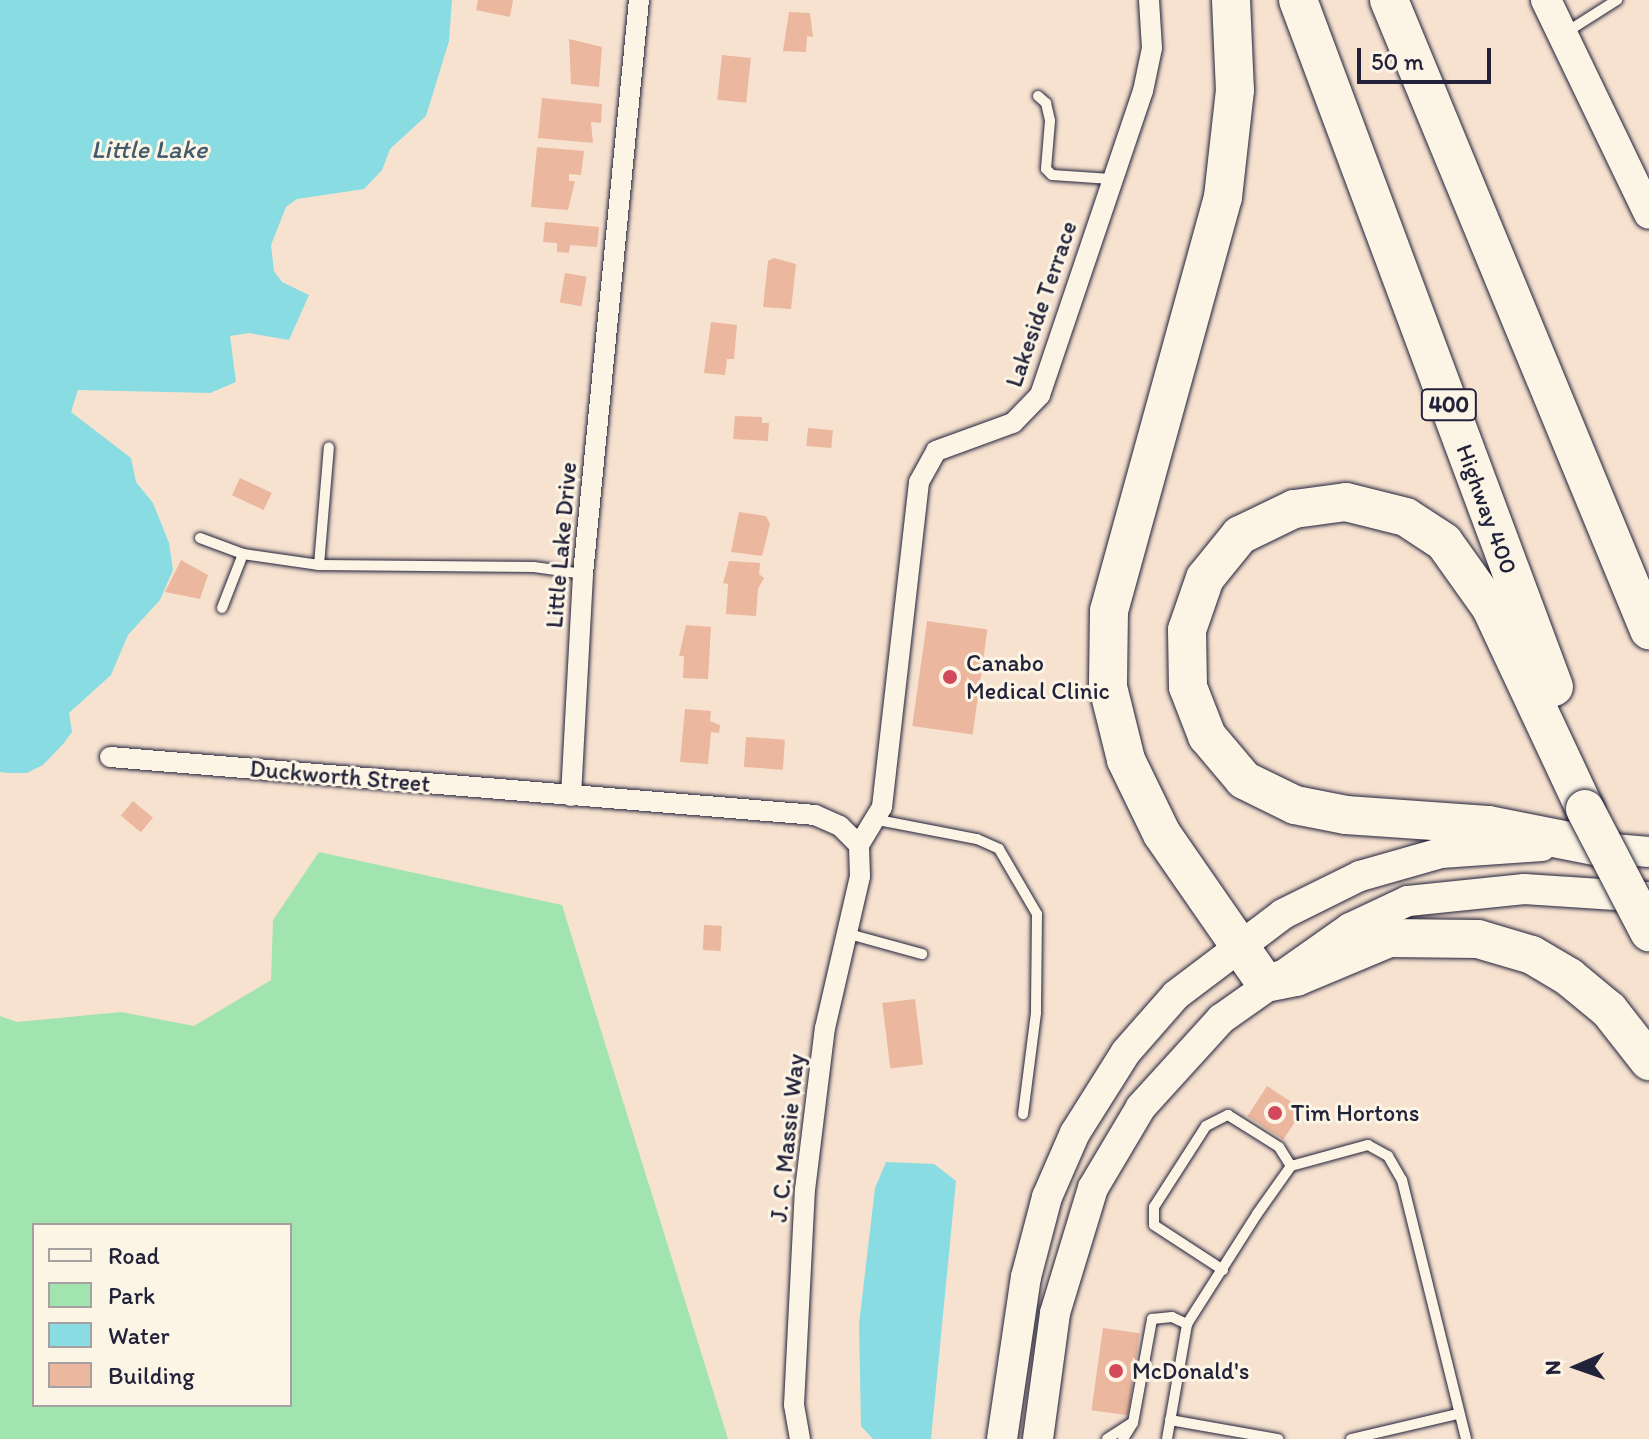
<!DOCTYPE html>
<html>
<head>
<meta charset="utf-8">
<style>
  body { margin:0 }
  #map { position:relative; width:1649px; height:1439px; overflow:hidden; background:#f7e2d0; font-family:Itim,sans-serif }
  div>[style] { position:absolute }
  .green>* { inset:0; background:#a1e4af }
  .water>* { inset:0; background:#8adce3 }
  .building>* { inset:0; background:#ebb79e; transform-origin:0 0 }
  .roads { filter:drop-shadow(0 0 2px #22223b) drop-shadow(0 0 2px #22223b) }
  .lane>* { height:10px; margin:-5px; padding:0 5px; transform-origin:5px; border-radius:5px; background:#fcf5e5 }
  .street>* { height:20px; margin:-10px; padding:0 10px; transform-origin:10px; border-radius:10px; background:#fcf5e5 }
  .secondary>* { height:30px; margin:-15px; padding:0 15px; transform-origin:15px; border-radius:15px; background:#fcf5e5 }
  .highway>* { height:38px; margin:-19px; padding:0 19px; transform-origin:19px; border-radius:19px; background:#fcf5e5 }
  .bridges { filter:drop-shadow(0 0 2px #22223b) drop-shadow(0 0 2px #22223b) }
  .highway-bridge>* { height:38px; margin:-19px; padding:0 19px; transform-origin:19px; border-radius:19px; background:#fcf5e5 }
  .dots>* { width:22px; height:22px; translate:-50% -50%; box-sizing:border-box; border:4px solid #fcf5e5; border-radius:50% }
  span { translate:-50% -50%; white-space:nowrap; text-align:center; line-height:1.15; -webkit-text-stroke:6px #fcf5e5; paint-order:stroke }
  .shield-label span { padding:2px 6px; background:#fcf5e5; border:2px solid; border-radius:6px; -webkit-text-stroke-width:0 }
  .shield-label { font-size:22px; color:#22223b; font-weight:700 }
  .street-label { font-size:24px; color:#22223b }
  .poi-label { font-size:24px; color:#22223b }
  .left { translate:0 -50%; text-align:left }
  .water-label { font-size:26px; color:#415a6d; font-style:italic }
  .legend { position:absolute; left:32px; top:1223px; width:260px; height:184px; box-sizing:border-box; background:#fcf5e5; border:2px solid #a5a1a1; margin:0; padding:10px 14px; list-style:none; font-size:24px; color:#22223b }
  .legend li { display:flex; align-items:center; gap:16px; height:40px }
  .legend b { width:40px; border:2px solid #a5a1a1 }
  .north { position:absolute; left:1537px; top:1327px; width:80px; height:80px; -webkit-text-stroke:6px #fcf5e5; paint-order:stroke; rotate:268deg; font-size:22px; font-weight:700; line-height:32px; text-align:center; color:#22223b }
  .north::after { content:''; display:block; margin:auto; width:28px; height:36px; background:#22223b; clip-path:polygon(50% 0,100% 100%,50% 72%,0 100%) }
  .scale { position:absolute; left:1357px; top:48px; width:134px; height:36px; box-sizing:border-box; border:4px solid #22223b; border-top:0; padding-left:10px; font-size:24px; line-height:28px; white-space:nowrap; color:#22223b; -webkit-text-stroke:6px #fcf5e5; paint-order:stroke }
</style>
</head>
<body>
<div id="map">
  <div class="green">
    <i style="clip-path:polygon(evenodd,319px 852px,562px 905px,728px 1439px,0 1439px,0 1016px,17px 1022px,121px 1012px,194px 1026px,271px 980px,273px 920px,319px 852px,34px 1225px,290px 1225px,290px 1405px,34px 1405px,34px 1225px)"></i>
  </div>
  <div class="water">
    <i style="clip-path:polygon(0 0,452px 0,449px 41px,426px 116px,390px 149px,382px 170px,364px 189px,297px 199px,286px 207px,271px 245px,274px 271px,282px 282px,309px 295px,289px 340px,249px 333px,230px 336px,236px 382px,210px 393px,78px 390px,71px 412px,131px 458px,136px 482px,153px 503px,169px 543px,173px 570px,160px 600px,128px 635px,111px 675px,69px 713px,72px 732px,64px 743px,43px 765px,27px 773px,8px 773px,0 772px)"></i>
    <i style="clip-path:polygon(886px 1162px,934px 1164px,956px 1181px,931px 1439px,873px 1439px,861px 1426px,859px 1324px,875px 1188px)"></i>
  </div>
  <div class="building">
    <i style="clip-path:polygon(478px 0,513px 0,510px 17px,476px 10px)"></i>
    <i style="clip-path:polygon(789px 12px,810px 13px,813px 37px,807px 36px,806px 52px,783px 51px)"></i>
    <i style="clip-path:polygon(569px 39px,602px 47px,599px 87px,571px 84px)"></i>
    <i style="left:722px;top:55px;width:29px;height:45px;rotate:6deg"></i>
    <i style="clip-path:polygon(542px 98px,602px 104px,601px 123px,591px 122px,593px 143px,538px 138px)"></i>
    <i style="clip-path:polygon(537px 147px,584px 151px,581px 175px,569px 174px,569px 181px,575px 181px,568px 210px,531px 207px)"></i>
    <i style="clip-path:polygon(545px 222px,599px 227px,597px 247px,570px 245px,569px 253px,557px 252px,557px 243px,543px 242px)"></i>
    <i style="clip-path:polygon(774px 258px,796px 264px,791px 309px,763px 307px,768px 261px)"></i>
    <i style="left:565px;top:273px;width:22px;height:30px;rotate:10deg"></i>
    <i style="clip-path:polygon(711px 322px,737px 325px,734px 359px,727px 359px,725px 375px,704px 373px)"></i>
    <i style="clip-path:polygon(735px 416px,762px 417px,762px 423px,769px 423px,768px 441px,733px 439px)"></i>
    <i style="left:808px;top:428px;width:25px;height:18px;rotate:5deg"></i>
    <i style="left:240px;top:478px;width:35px;height:19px;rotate:25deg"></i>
    <i style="clip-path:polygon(739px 512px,766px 516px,770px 524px,762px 556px,731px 552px)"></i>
    <i style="clip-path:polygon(181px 560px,208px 575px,200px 599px,165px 592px)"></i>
    <i style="clip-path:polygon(729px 561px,760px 563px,759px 574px,764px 578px,758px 589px,756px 616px,726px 614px,728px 584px,723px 583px)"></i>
    <i style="left:927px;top:621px;width:61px;height:106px;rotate:8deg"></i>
    <i style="clip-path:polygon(686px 625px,711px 627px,708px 679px,683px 678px,684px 656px,679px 656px)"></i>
    <i style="clip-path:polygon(685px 709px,711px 711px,710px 721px,720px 725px,719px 733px,711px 732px,708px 764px,680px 762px)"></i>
    <i style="left:746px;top:737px;width:39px;height:30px;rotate:4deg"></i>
    <i style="left:133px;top:801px;width:26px;height:19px;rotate:40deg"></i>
    <i style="left:704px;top:925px;width:18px;height:25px;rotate:3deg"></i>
    <i style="left:915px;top:999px;width:66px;height:33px;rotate:83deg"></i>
    <i style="left:1267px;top:1086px;width:43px;height:36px;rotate:33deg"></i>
    <i style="left:1103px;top:1328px;width:37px;height:83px;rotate:8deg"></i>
  </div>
  <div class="roads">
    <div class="lane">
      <i style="left:1565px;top:33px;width:62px;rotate:-32.4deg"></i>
      <i style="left:1038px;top:96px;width:11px;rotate:41deg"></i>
      <i style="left:1046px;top:103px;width:18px;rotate:77deg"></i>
      <i style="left:1050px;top:121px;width:48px;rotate:94.8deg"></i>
      <i style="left:1046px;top:169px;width:8px;rotate:45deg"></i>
      <i style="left:1052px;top:175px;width:59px;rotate:3.9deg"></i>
      <i style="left:200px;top:538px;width:46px;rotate:20.4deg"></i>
      <i style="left:243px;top:554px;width:77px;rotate:8.2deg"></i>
      <i style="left:319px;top:565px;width:215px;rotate:0.5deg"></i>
      <i style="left:534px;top:567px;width:49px;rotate:8.1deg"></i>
      <i style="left:319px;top:565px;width:118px;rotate:-85.2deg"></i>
      <i style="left:222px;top:608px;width:58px;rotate:-68.7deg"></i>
      <i style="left:878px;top:820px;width:101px;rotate:10.9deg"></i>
      <i style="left:977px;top:839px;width:24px;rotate:24deg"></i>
      <i style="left:999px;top:849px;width:75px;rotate:59.7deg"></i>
      <i style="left:1037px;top:914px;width:99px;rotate:90.6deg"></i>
      <i style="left:1036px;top:1013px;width:102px;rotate:97.3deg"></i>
      <i style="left:849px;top:934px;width:76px;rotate:15.3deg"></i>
      <i style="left:1223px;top:1270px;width:82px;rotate:-146.9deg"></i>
      <i style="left:1154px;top:1225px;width:18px;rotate:-90deg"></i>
      <i style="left:1154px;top:1207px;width:96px;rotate:-57.3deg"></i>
      <i style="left:1206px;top:1126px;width:25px;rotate:-27deg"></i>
      <i style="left:1228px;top:1115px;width:60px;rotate:32.1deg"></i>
      <i style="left:1279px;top:1147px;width:22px;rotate:58deg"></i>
      <i style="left:1170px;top:1420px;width:110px;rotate:10deg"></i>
      <i style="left:1107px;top:1439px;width:30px;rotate:-33deg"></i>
      <i style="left:1123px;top:1439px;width:19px;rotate:-58deg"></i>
      <i style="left:1133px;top:1423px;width:106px;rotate:-79.6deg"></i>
      <i style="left:1152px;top:1319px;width:20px;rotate:-6deg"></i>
      <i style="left:1172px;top:1317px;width:17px;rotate:25deg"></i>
      <i style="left:1167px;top:1439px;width:117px;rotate:-80.1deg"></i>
      <i style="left:1187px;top:1324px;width:130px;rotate:-57.5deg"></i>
      <i style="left:1257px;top:1214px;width:59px;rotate:-54.7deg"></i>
      <i style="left:1291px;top:1166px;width:80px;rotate:-15.3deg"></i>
      <i style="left:1368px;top:1145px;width:23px;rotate:29deg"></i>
      <i style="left:1388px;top:1156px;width:28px;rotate:60deg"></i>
      <i style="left:1402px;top:1180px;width:267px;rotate:76.1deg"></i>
      <i style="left:1351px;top:1439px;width:110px;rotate:-13.2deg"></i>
    </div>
    <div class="street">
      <i style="left:110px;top:757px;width:707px;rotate:4.7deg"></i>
      <i style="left:815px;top:815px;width:27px;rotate:24deg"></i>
      <i style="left:840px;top:826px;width:27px;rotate:45deg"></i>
      <i style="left:571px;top:796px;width:222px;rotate:-86.9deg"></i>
      <i style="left:583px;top:574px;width:577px;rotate:-84.43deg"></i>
      <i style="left:859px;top:845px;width:44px;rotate:-58.8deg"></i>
      <i style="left:882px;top:807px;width:327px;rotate:-83.5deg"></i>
      <i style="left:919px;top:482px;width:35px;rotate:-61deg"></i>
      <i style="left:936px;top:451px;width:82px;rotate:-20deg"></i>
      <i style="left:1013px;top:423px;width:39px;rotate:-46deg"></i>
      <i style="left:1040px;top:395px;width:321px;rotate:-71.3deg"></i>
      <i style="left:1143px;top:91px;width:44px;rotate:-78.2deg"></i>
      <i style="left:1152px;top:48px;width:48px;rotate:-93.6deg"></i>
      <i style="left:800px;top:1439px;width:35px;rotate:-100deg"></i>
      <i style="left:794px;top:1405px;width:215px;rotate:-87.1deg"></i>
      <i style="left:805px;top:1190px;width:163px;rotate:-83deg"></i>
      <i style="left:825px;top:1028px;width:156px;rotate:-77deg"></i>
      <i style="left:860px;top:876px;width:31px;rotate:-92deg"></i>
    </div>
    <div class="secondary">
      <i style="left:1546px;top:0;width:237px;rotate:64.3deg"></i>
      <i style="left:1590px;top:847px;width:59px;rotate:4.8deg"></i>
      <i style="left:1002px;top:1439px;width:164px;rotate:-81.6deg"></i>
      <i style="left:1026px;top:1277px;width:83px;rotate:-75.3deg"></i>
      <i style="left:1047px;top:1197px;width:70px;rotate:-66.4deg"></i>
      <i style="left:1075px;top:1133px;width:96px;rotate:-57.8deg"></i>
      <i style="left:1126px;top:1052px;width:76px;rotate:-48.7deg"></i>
      <i style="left:1176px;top:995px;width:134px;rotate:-37.1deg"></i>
      <i style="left:1283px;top:914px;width:86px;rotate:-26.3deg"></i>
      <i style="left:1360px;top:876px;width:84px;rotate:-15.9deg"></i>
      <i style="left:1441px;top:853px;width:101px;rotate:-4deg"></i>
      <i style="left:1038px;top:1439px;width:127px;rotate:-82.3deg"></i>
      <i style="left:1055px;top:1313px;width:131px;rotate:-73.1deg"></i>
      <i style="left:1093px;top:1188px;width:94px;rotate:-59.3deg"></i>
      <i style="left:1141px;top:1107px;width:119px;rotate:-47.7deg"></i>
      <i style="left:1221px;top:1019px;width:158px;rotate:-35.2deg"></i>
      <i style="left:1350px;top:928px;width:64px;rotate:-25deg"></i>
      <i style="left:1408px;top:901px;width:117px;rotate:-5.9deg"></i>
      <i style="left:1524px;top:889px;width:123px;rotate:3.7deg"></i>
    </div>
    <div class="highway">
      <i style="left:1231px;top:0;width:90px;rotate:87.5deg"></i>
      <i style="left:1235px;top:90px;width:108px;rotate:96.4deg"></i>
      <i style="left:1223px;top:197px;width:429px;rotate:105.4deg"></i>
      <i style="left:1109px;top:611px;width:76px;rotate:90.8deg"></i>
      <i style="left:1108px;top:687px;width:75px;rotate:76.1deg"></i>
      <i style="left:1126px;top:760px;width:82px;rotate:64.1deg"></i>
      <i style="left:1162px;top:834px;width:181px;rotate:55.3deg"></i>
      <i style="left:1265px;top:983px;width:32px;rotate:-11deg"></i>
      <i style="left:1296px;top:977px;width:101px;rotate:-22.8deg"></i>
      <i style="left:1389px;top:938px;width:89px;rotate:0.6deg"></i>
      <i style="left:1478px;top:939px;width:56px;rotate:16.5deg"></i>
      <i style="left:1532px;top:955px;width:43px;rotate:30.7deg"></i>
      <i style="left:1569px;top:977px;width:52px;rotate:39.5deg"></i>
      <i style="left:1609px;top:1010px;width:65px;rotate:51.9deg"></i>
      <i style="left:1298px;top:0;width:733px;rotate:69.56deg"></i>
      <i style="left:1389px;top:0;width:682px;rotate:67.57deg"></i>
      <i style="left:1585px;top:809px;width:222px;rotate:-115.1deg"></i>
      <i style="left:1491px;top:608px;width:81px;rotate:-125.5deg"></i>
      <i style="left:1444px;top:542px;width:45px;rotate:-146.7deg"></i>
      <i style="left:1406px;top:517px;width:62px;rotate:-166deg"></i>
      <i style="left:1346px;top:502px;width:52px;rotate:172.3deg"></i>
      <i style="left:1294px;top:509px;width:60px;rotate:154.3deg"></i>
      <i style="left:1240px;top:535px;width:55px;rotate:129.1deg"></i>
      <i style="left:1205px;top:578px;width:55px;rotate:109.1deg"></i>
      <i style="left:1187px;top:630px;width:57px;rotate:89deg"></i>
      <i style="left:1188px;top:687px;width:53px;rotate:68.8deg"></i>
      <i style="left:1207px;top:736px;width:57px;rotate:49.9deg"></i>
      <i style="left:1244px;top:780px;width:57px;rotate:26.1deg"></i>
      <i style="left:1295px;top:805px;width:52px;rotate:11.1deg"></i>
      <i style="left:1346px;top:815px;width:142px;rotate:4deg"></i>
      <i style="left:1488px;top:825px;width:118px;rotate:11.2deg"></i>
    </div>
  </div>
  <div class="bridges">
    <div class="highway-bridge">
      <i style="left:1585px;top:809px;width:139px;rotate:62.5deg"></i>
    </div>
  </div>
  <div class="dots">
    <i style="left:950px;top:677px;background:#d1495b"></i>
    <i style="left:1275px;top:1113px;background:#d1495b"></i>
    <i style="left:1116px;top:1371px;background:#d1495b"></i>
  </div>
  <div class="shield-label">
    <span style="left:1449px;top:405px">400</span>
  </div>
  <div class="street-label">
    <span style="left:1041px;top:304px;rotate:-71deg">Lakeside Terrace</span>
    <span style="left:1487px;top:509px;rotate:70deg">Highway 400</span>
    <span style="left:561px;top:545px;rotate:-85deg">Little Lake Drive</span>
    <span style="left:340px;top:776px;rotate:5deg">Duckworth Street</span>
    <span style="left:787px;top:1138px;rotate:-84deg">J. C. Massie Way</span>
  </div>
  <div class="poi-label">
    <span class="left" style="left:966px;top:677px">Canabo<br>Medical Clinic</span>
    <span class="left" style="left:1291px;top:1113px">Tim Hortons</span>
    <span class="left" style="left:1132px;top:1371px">McDonald's</span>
  </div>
  <div class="water-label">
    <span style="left:149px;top:150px">Little Lake</span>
  </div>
  <ul class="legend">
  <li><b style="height:10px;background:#fcf5e5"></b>Road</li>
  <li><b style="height:22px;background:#a1e4af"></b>Park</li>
  <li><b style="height:22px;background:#8adce3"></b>Water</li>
  <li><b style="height:22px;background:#ebb79e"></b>Building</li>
  </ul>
  <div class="north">N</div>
  <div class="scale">50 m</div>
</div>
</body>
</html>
